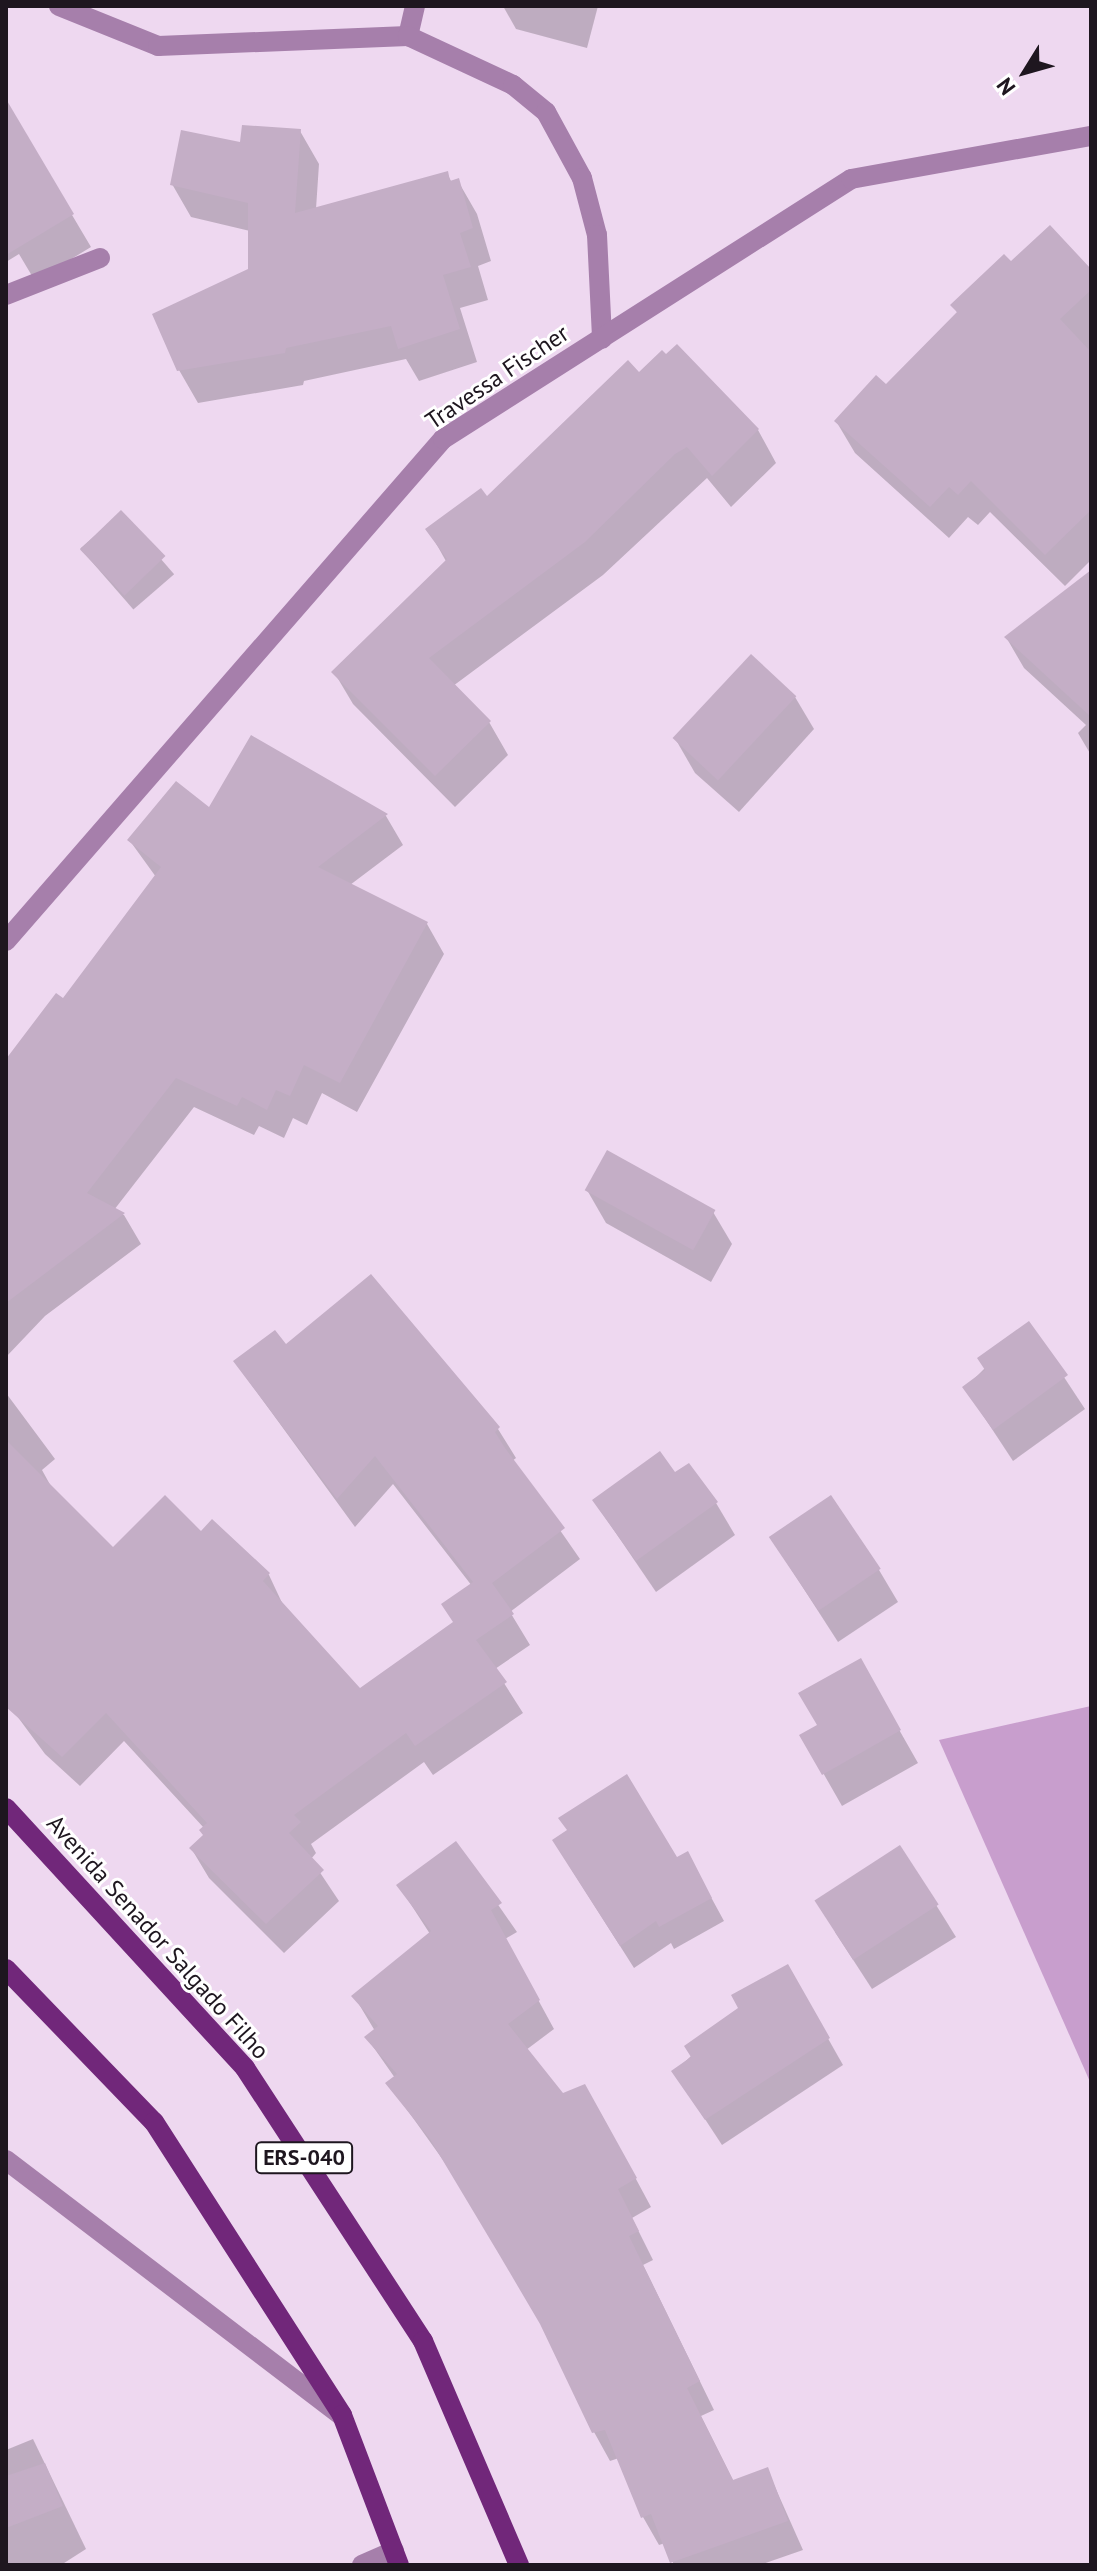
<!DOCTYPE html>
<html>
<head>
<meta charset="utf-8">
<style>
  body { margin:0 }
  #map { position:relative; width:1097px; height:2571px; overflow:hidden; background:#eed8f0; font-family:"PT Sans",sans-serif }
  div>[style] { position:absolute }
  .green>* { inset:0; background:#c89ecd }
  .shadow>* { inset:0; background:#0003; transform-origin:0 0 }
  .building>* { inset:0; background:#c4aec6; transform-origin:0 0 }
  .service>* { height:20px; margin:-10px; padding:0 10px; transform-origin:10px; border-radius:10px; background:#a67fab }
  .minor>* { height:20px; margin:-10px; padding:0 10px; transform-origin:10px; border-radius:10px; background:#a67fab }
  .primary>* { height:20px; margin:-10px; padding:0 10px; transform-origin:10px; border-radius:10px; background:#71277a }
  span { translate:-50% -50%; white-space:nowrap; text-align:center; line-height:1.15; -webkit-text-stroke:6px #fff; paint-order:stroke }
  .shield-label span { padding:2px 6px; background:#fff; border:2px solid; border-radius:6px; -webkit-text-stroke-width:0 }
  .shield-label { font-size:22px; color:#1e161f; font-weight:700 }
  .street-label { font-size:24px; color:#1e161f }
  .frame { position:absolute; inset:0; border:8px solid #1e161f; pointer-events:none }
  .north { position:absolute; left:985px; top:32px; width:80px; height:80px; -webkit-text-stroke:6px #fff; paint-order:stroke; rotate:233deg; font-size:22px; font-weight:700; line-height:32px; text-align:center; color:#1e161f }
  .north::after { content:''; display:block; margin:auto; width:28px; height:36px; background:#1e161f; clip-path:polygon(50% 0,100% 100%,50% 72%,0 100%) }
</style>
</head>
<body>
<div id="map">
  <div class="green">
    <i style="clip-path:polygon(1091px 1706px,1091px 2084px,939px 1740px)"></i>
  </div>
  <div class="shadow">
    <i style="clip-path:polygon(503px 6px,598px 6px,587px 48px,516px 29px)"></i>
    <i style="clip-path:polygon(300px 131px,319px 164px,316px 209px,447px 173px,452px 183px,458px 181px,477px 214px,491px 261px,478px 266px,488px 300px,460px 308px,477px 362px,419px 381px,406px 359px,304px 381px,303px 385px,198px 403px,179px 370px,250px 271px,250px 231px,191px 217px,172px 184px,242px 145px)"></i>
    <i style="clip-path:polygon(30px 144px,91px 247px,35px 281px,19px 254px,6px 262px,6px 150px)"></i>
    <i style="clip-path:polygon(1011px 264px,1091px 272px,1091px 560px,1065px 586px,990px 512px,978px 525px,968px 517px,949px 538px,855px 453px,836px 421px,886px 387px,958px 314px,953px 305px)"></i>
    <i style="clip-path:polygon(639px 374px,758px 430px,776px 463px,731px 507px,707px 478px,603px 575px,453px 686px,489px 722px,508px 755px,455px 807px,353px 704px,334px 672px,447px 563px,428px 529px,487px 499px)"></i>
    <i style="left:121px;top:513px;width:81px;height:54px;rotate:49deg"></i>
    <i style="clip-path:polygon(1091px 608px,1091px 755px,1078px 733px,1086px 725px,1024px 668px,1006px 637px)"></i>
    <i style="clip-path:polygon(795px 697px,814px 729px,739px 812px,695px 773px,676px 740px)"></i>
    <i style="clip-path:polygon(252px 738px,386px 816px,403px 845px,350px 885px,427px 924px,444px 954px,357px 1112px,322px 1093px,307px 1125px,293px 1118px,284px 1138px,259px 1126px,254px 1135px,194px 1107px,114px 1210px,124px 1215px,141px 1244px,45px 1316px,6px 1357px,6px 1062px,63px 1001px,156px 877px,130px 841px,210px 810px)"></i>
    <i style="clip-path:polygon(587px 1190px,713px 1212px,732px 1244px,711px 1282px,606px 1223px)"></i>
    <i style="clip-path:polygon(370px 1276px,498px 1429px,516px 1458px,512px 1461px,580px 1559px,510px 1612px,530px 1645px,495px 1669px,523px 1713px,433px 1775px,424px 1762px,311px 1844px,316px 1853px,311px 1859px,339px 1901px,284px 1953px,209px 1878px,191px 1848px,204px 1836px,204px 1828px,124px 1741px,80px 1786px,45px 1754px,6px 1701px,6px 1393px,55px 1459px,42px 1470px,53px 1490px,113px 1550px,201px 1534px,212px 1522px,269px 1575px,284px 1607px,359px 1691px,455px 1624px,472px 1586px,393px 1484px,355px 1527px,235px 1362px,285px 1347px)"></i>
    <i style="clip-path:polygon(1029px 1324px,1085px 1409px,1013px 1461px,965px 1388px)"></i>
    <i style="clip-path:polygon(675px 1475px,716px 1503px,735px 1535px,656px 1592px,594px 1501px)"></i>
    <i style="clip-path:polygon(771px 1538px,879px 1570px,898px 1602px,838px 1642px)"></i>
    <i style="clip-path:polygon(860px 1661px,918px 1763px,842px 1806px,802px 1736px,819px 1726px)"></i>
    <i style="clip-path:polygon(456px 1844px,517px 1932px,505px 1939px,554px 2029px,526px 2050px,562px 2095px,601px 2114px,651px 2207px,632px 2218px,653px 2260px,643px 2265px,714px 2410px,701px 2416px,734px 2482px,767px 2469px,803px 2550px,760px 2565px,674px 2565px,665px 2543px,659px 2545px,643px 2517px,619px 2458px,610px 2461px,594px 2432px,544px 2328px,448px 2167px,388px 2083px,395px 2078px,367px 2038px,375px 2031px,354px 1996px,430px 1934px,399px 1886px)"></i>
    <i style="clip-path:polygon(900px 1847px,956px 1937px,872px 1989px,835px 1932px)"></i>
    <i style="clip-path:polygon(676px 1860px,700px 1877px,724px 1921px,674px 1949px,671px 1943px,634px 1968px,568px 1864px)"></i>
    <i style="clip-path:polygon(787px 1966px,843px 2065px,722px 2145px,674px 2072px)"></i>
    <i style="clip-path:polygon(33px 2439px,86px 2549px,61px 2565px,6px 2565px,6px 2450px)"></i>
  </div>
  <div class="building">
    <i style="clip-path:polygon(6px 99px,74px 214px,6px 255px)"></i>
    <i style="clip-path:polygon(242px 125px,301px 129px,295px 213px,448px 171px,450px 181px,459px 178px,473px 228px,460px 233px,471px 267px,443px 275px,460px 329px,398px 349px,391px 326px,286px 348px,285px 353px,177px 371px,152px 314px,248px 269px,248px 203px,170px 185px,181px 130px,240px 142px)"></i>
    <i style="clip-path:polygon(1050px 225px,1091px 269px,1091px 290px,1060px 319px,1091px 352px,1091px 510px,1045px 555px,971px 481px,958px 495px,949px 487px,930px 507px,834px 421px,876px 375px,886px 384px,957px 312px,950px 305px,1004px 254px,1011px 261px)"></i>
    <i style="clip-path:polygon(677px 344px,759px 429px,712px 476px,687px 447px,675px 454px,585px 542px,429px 658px,491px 721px,435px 776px,331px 672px,447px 559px,425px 529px,481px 488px,487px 496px,628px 360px,639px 372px,662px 350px,666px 354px)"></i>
    <i style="left:121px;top:510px;width:64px;height:57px;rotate:46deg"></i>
    <i style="clip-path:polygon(1091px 570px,1091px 717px,1004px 637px)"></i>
    <i style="left:751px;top:654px;width:62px;height:115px;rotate:43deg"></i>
    <i style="clip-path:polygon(251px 735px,388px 814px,318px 867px,428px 922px,340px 1083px,304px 1065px,290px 1096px,276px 1090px,267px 1110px,242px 1097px,237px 1106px,176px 1078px,87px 1193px,125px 1213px,6px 1303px,6px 1059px,56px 993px,63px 998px,161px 867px,127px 840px,176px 781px,209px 807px)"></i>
    <i style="left:607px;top:1150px;width:124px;height:46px;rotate:29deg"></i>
    <i style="clip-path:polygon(371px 1274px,500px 1427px,495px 1432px,505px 1448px,565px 1528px,492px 1583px,514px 1614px,476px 1640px,507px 1682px,415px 1746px,406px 1733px,294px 1815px,301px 1822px,289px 1833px,324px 1870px,266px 1924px,189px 1848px,203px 1835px,199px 1830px,207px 1823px,106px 1713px,62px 1757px,6px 1707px,6px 1440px,113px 1547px,165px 1495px,201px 1531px,212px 1519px,270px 1573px,263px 1581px,360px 1688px,453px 1622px,441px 1604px,473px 1582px,375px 1456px,337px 1499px,233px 1361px,275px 1330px,286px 1344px)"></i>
    <i style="clip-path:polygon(1029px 1321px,1068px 1375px,993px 1430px,962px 1387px,985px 1370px,977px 1358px)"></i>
    <i style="clip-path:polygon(660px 1451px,675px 1472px,689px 1463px,718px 1502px,636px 1561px,592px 1500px)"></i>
    <i style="left:831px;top:1495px;width:89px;height:75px;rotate:56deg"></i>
    <i style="clip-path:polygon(861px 1658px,901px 1730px,822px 1775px,799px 1735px,817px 1725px,798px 1693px)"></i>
    <i style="clip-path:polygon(627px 1774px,677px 1857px,688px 1851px,712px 1898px,659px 1927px,656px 1921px,620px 1946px,552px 1840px,567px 1830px,558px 1818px)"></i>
    <i style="clip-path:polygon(456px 1841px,502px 1903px,491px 1910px,540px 2000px,508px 2024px,563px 2093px,585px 2084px,637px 2178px,618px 2189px,639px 2231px,629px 2236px,700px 2381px,687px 2388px,733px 2480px,768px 2467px,788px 2521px,670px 2563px,651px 2514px,641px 2518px,605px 2430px,592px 2433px,540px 2324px,500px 2256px,430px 2139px,385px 2083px,397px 2074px,364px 2037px,378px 2026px,351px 1996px,431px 1931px,396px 1885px)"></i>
    <i style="left:900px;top:1845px;width:71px;height:102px;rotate:57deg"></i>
    <i style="clip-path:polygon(788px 1964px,830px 2038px,705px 2120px,671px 2071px,691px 2057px,684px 2046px,738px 2008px,731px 1995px)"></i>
    <i style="clip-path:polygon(45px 2463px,63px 2506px,6px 2528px,6px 2476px)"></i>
  </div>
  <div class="service">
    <i style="left:59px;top:6px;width:107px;rotate:22deg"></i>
    <i style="left:158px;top:46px;width:250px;rotate:-2.3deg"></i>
    <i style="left:6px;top:295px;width:101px;rotate:-21.5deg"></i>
  </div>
  <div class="minor">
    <i style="left:415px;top:6px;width:31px;rotate:103deg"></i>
    <i style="left:408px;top:36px;width:116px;rotate:25deg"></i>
    <i style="left:513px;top:85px;width:43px;rotate:39.3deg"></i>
    <i style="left:546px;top:112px;width:75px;rotate:61.4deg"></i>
    <i style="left:582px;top:178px;width:59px;rotate:75.3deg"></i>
    <i style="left:597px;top:235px;width:104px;rotate:87.2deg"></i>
    <i style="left:6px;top:941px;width:666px;rotate:-48.96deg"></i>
    <i style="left:443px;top:439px;width:484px;rotate:-32.5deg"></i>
    <i style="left:851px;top:179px;width:244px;rotate:-10.2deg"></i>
    <i style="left:6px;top:2160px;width:420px;rotate:37.3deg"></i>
    <i style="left:362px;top:2565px;width:35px;rotate:-24deg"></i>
  </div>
  <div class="primary">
    <i style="left:6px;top:1808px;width:353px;rotate:47.4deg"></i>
    <i style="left:245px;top:2068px;width:326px;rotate:56.9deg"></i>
    <i style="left:423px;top:2341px;width:244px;rotate:66.8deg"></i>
    <i style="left:6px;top:1969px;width:213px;rotate:46deg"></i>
    <i style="left:154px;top:2122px;width:348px;rotate:57.3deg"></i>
    <i style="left:342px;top:2415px;width:160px;rotate:69.2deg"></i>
  </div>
  <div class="shield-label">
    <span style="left:304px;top:2158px">ERS-040</span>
  </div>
  <div class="street-label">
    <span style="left:497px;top:377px;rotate:-34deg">Travessa Fischer</span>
    <span style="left:158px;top:1937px;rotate:48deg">Avenida Senador Salgado Filho</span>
  </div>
  <div class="frame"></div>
  <div class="north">N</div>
</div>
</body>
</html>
